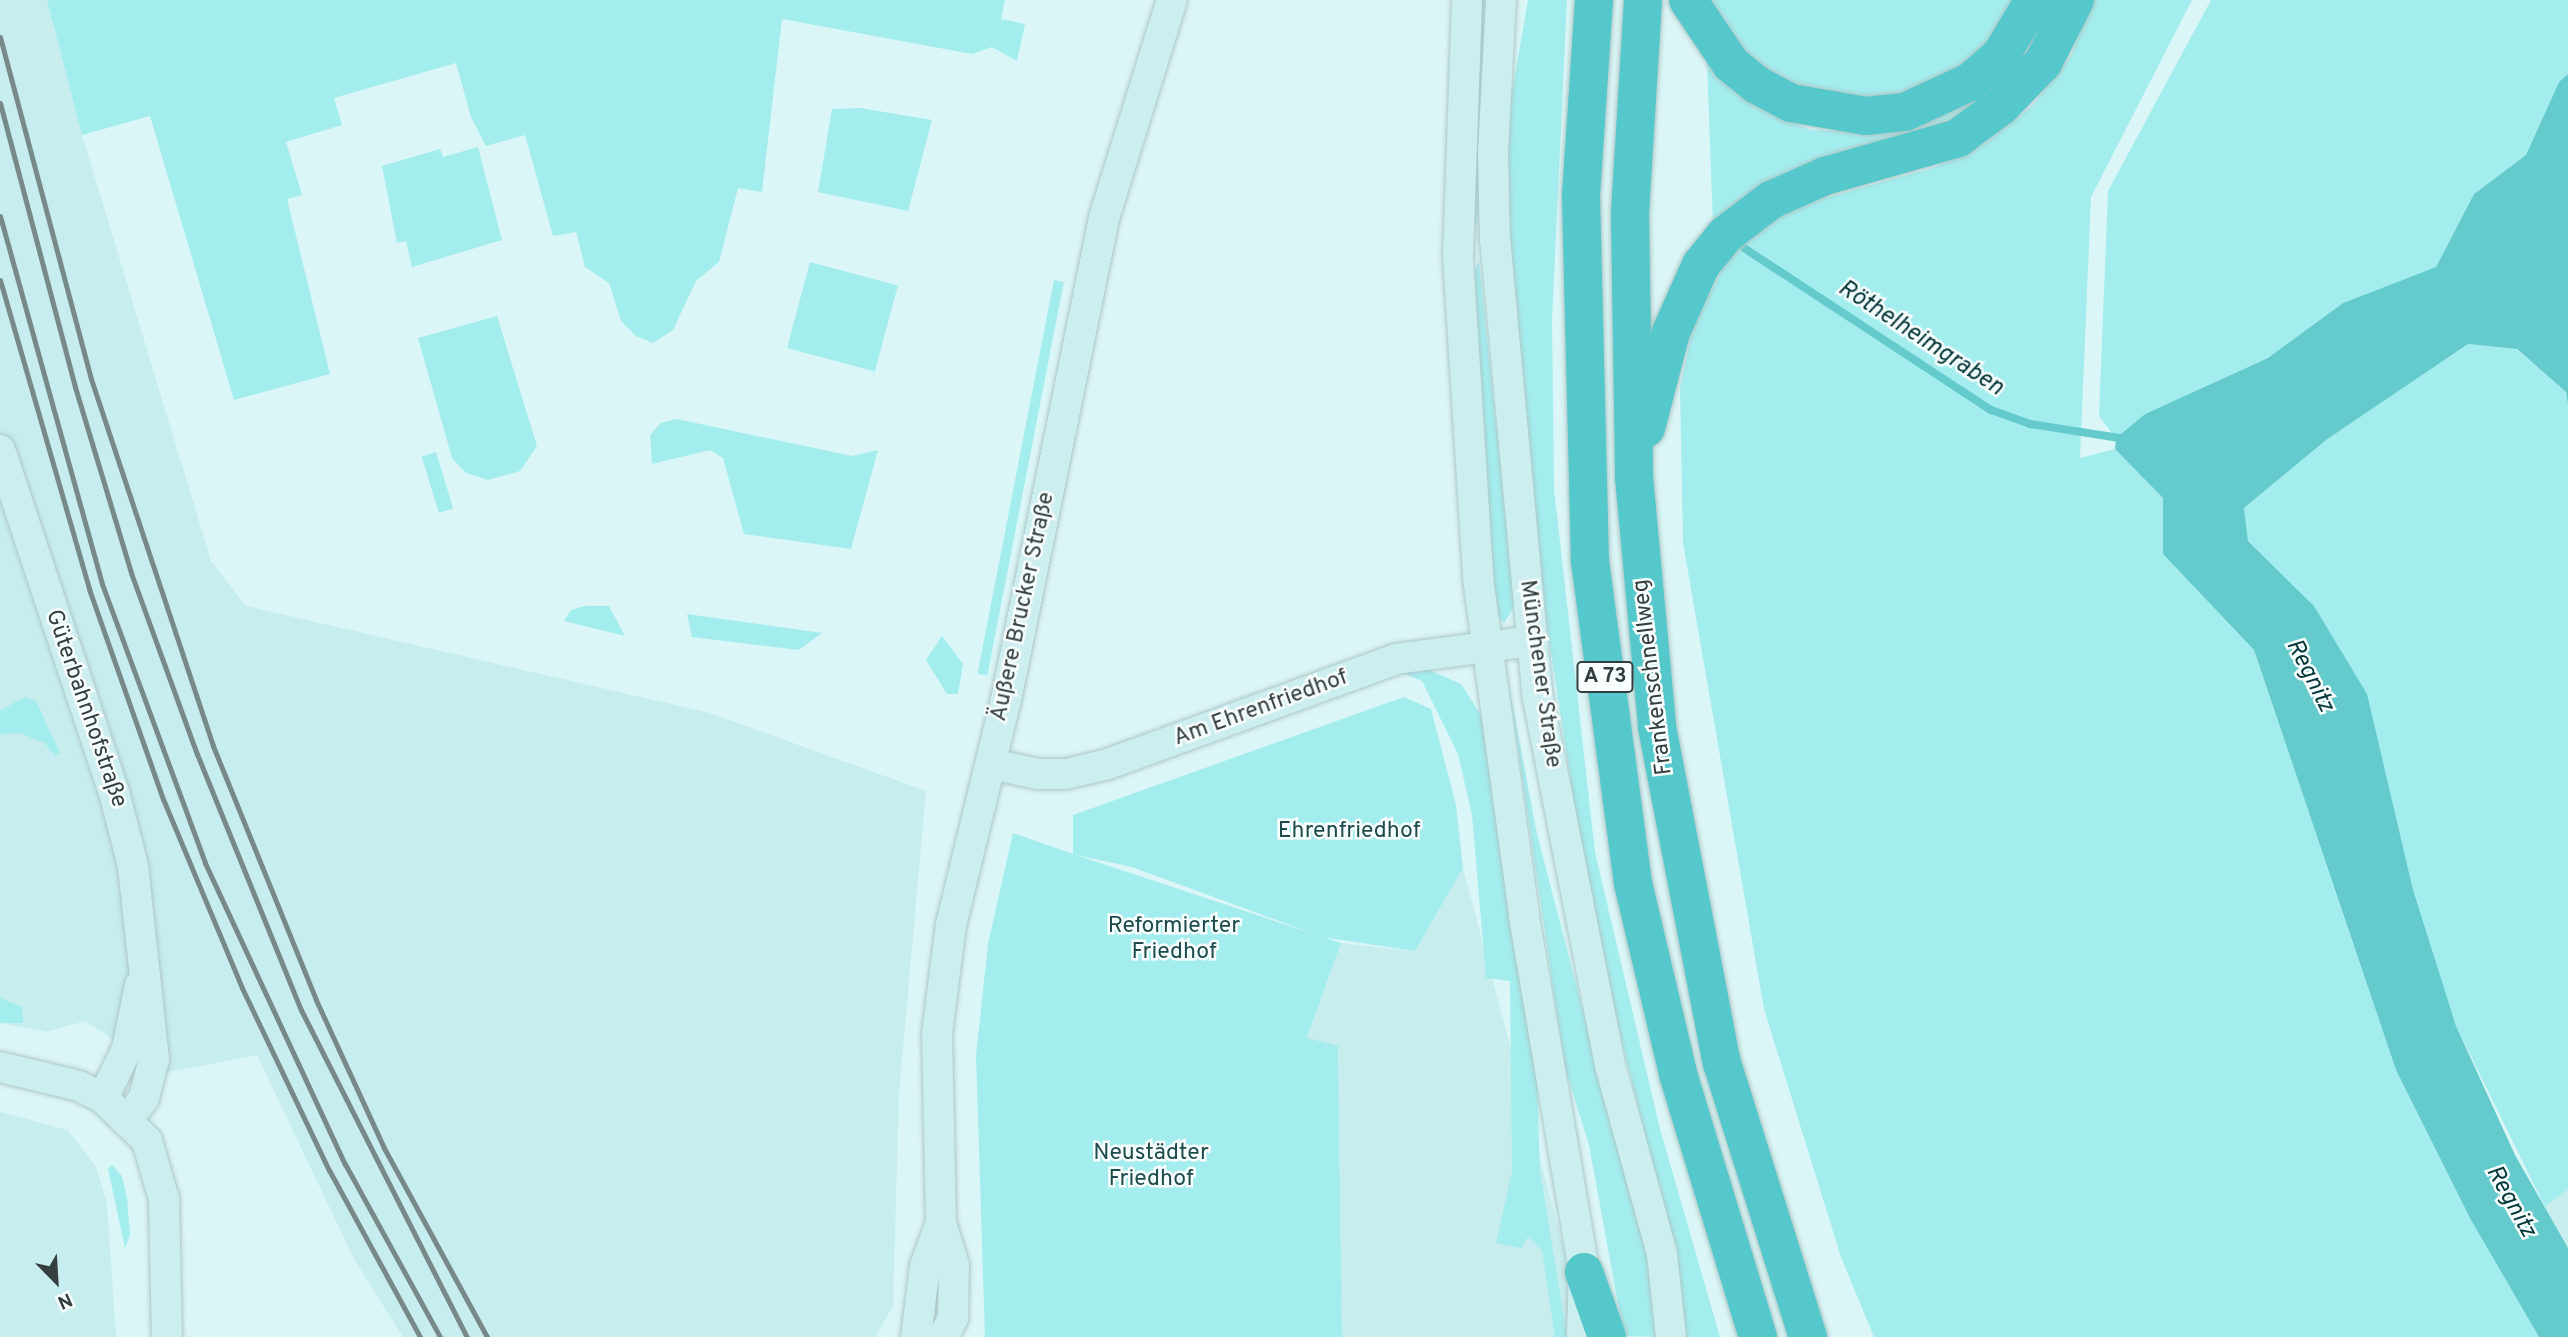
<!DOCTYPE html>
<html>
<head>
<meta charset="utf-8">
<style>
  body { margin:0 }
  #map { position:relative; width:2568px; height:1337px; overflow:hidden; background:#dbf6f6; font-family:Overpass,sans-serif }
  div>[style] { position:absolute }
  .built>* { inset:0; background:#c8edee }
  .green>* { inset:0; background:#a4edef; transform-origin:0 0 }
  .water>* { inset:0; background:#64cacc }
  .stream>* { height:8px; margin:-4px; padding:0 4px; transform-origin:4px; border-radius:4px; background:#64cacc }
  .roads { filter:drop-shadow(0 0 2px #adc7c7) drop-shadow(0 0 2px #adc7c7) }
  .secondary>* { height:30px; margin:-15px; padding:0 15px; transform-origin:15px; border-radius:15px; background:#cceeef }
  .highway>* { height:38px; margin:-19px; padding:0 19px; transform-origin:19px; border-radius:19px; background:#54c8cb }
  .rail>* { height:5px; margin:-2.5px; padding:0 2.5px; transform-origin:2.5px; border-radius:2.5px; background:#788989 }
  span { translate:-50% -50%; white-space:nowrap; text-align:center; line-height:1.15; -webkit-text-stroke:5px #f9fefe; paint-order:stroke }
  .shield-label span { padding:2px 5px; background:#f9fefe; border:2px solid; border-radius:5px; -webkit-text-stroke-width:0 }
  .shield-label { font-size:21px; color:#343e3f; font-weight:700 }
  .street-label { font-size:23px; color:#343e3f }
  .park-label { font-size:23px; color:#1e4c4e }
  .water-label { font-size:24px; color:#033638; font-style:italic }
  .north { position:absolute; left:21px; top:1246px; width:70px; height:70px; -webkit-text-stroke:5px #f9fefe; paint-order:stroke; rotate:156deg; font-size:19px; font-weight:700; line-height:28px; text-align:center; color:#343e3f }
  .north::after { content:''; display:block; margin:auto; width:24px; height:32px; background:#343e3f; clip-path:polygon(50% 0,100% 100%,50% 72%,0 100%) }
</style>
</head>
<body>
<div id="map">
  <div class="built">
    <i style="clip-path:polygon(0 0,47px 0,82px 135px,211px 561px,246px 606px,710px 713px,926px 791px,899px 1093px,893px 1306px,875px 1337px,403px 1337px,354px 1259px,257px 1055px,164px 1073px,85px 1021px,47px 1032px,0 1023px)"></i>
    <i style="clip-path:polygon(1463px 868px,1587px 1337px,1342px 1337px,1338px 1047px,1307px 1039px,1341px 943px,1415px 951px)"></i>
    <i style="clip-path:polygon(0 1112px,68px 1130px,96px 1167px,107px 1203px,116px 1337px,0 1337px)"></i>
    <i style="clip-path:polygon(2568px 1189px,2568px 1248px,2545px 1207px)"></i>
  </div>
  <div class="green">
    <i style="clip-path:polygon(47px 0,1005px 0,1001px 19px,1025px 24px,1017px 61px,992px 47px,972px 54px,782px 19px,762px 192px,738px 188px,719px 262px,696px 281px,673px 330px,653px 343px,636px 336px,621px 321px,609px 283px,585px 267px,576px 232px,553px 236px,525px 135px,486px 146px,471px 117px,456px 63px,334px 98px,342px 125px,286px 142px,302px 195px,287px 199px,330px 374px,234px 400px,150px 116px,82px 135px)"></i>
    <i style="clip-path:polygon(1481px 0,1488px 0,1477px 225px,1473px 221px)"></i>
    <i style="clip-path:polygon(1528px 0,1567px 0,1552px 319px,1554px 489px,1595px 852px,1660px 1129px,1720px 1337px,1685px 1337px,1677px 1263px,1610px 993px,1581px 848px,1543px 600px,1507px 200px,1509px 109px)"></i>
    <i style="clip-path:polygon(1701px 0,2014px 0,1993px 39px,1946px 79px,1885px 103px,1817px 99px,1761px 75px)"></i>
    <i style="clip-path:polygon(2051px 0,2057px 0,2025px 64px,1941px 131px,1713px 224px,1707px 62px,1773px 114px,1810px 130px,1891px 132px)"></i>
    <i style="clip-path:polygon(2093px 0,2192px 0,2091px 197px,2080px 458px,2115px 449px,2163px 498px,2163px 554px,2254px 650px,2396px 1070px,2471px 1220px,2539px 1337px,1874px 1337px,1841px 1257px,1764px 1009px,1683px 543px,1680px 388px,1693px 326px,1729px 257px,1777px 218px,1824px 198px,1933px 168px,1985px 143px,2033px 105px,2070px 58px)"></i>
    <i style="clip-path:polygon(2211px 0,2568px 0,2568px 74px,2559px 82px,2526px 155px,2474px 194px,2436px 267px,2343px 303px,2268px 358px,2145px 414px,2116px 438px,2099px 416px,2108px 191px)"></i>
    <i style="clip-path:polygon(860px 108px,932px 120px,908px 211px,818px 192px,832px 109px)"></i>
    <i style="clip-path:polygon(478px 147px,502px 240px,412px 267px,406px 241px,397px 243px,382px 166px,440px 149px,443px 157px)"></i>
    <i style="clip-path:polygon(1479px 261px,1515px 605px,1504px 623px,1497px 616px,1484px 477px,1473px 274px)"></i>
    <i style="left:810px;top:262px;width:91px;height:89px;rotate:15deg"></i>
    <i style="left:1054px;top:280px;width:10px;height:401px;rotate:11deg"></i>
    <i style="clip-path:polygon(497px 316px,537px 446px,520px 471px,488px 480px,466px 473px,452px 458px,418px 338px)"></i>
    <i style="clip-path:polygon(2468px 344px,2516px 349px,2566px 392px,2568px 405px,2568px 1189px,2545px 1207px,2456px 1026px,2314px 606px,2248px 541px,2244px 508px,2326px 440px)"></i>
    <i style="clip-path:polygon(677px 419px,852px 456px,878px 450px,851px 549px,744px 534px,723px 458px,710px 450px,652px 464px,650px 435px,661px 423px)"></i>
    <i style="left:436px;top:452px;width:59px;height:15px;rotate:73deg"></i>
    <i style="clip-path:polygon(585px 606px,609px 606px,625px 636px,564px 621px,571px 610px)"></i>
    <i style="clip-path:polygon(687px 614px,822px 633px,799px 650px,692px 637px)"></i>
    <i style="clip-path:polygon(942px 636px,963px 664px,958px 694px,947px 694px,926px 660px)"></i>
    <i style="clip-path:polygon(1427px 669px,1461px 684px,1481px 715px,1537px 1076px,1540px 1170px,1567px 1337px,1555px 1337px,1542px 1250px,1528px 1237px,1521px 1248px,1496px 1243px,1512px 1172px,1510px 981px,1486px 978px,1472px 815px,1458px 754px,1422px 681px,1400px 672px)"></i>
    <i style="clip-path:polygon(1508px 681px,1537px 834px,1652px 1276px,1658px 1337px,1624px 1336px,1589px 1145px,1565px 1068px)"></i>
    <i style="clip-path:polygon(24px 697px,36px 701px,60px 753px,55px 756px,45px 743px,20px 733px,0 734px,0 711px)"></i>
    <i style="clip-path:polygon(1404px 697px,1431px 709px,1456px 805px,1463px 868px,1415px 951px,1322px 937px,1132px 867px,1076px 855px,1341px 943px,1307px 1038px,1338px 1046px,1342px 1337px,985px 1337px,976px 1056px,988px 944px,1013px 833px,1073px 854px,1073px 815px)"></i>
    <i style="clip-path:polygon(0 998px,22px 1007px,23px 1023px,0 1023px)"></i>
    <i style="clip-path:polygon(112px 1165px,122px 1176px,127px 1198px,130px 1235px,125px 1248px,108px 1169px)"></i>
  </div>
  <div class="water">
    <i style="clip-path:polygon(2568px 74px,2568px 405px,2566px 392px,2517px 349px,2468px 344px,2326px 440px,2244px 508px,2248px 541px,2314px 606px,2367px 694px,2413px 890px,2456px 1026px,2515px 1155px,2568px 1248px,2568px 1337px,2539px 1337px,2471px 1220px,2396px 1070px,2254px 650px,2163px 554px,2163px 498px,2115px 449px,2116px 438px,2145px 414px,2268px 358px,2343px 303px,2436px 267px,2474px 194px,2526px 155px,2559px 82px)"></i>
  </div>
  <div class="stream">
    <i style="left:1744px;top:248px;width:295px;rotate:33.3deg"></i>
    <i style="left:1991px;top:410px;width:41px;rotate:19.7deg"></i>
    <i style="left:2030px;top:424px;width:97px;rotate:8.9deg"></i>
  </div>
  <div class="roads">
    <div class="secondary">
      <i style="left:1467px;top:0;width:256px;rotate:92deg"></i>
      <i style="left:1458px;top:256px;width:323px;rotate:86.4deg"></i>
      <i style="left:1478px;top:578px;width:341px;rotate:82.2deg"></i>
      <i style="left:1524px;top:916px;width:361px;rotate:80.4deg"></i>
      <i style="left:1584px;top:1272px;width:65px;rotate:91.8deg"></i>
      <i style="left:1501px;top:0;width:153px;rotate:93deg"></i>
      <i style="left:1493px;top:153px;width:85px;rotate:88.7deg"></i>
      <i style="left:1495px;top:238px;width:462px;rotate:84.7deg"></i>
      <i style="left:1538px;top:698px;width:374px;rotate:78.9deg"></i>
      <i style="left:1610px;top:1065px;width:196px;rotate:74.6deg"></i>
      <i style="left:1662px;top:1254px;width:83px;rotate:83.8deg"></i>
      <i style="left:0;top:450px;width:360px;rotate:71.6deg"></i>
      <i style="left:114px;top:792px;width:76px;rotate:75.6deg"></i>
      <i style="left:133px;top:866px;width:194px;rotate:83.8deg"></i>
      <i style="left:154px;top:1059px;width:40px;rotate:104.4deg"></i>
      <i style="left:144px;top:1098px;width:26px;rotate:127deg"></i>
      <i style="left:991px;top:764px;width:48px;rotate:12deg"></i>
      <i style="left:1038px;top:774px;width:28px"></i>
      <i style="left:1066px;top:774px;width:43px;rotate:-13.4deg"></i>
      <i style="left:1108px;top:764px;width:307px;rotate:-20deg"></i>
      <i style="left:1396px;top:659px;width:137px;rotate:-7.5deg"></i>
      <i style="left:0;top:1067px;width:81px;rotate:13.5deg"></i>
      <i style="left:79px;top:1086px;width:27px;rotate:27deg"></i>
      <i style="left:103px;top:1098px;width:62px;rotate:44.3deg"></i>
      <i style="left:147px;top:1141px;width:60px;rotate:73.7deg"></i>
      <i style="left:164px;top:1199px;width:138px;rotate:88.8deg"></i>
      <i style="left:103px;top:1098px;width:55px;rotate:-63.9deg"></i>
      <i style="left:127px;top:1049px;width:65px;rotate:-78.5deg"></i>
      <i style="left:916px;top:1337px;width:72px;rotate:-82.8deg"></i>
      <i style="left:925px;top:1266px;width:46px;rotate:-69.6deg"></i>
      <i style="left:943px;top:1337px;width:21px;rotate:-62deg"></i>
      <i style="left:953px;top:1318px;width:53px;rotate:-88.9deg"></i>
      <i style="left:954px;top:1265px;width:44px;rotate:-107.2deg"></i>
      <i style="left:941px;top:1223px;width:189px;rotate:-91.2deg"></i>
      <i style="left:937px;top:1034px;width:110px;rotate:-82.7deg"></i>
      <i style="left:951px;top:925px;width:232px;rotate:-76.3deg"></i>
      <i style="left:1006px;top:700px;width:492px;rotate:-78.5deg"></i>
      <i style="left:1104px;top:218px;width:228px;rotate:-72.7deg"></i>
    </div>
    <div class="highway">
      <i style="left:1594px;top:0;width:195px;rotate:93.8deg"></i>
      <i style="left:1581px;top:195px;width:366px;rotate:88.6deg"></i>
      <i style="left:1590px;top:561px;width:325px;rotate:82.4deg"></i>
      <i style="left:1633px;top:883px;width:196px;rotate:76.7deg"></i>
      <i style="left:1678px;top:1074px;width:275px;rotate:73.1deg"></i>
      <i style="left:1643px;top:0;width:214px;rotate:93.5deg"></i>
      <i style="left:1630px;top:214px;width:263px;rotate:89.1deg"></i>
      <i style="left:1634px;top:477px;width:251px;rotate:84.7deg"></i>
      <i style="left:1657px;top:727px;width:342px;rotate:79.1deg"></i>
      <i style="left:1722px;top:1063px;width:287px;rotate:72.6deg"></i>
      <i style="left:1688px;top:0;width:77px;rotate:56.1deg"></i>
      <i style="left:1731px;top:64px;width:33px;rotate:39deg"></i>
      <i style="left:1757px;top:85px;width:38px;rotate:28deg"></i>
      <i style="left:1791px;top:103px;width:76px;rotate:9.8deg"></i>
      <i style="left:1866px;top:116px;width:39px;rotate:-6deg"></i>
      <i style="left:1905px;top:112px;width:72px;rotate:-24.8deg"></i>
      <i style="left:1970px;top:82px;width:41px;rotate:-41.1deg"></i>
      <i style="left:2001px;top:55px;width:64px;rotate:-59deg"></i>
      <i style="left:1646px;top:428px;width:99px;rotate:-75.4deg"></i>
      <i style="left:1671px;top:332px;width:73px;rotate:-65.9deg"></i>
      <i style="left:1701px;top:265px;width:38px;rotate:-51deg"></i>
      <i style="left:1725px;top:235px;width:58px;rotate:-37.3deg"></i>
      <i style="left:1771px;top:200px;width:59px;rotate:-24deg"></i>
      <i style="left:1825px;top:176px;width:138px;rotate:-15.9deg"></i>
      <i style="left:1958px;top:138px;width:54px;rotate:-36.7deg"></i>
      <i style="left:2001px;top:106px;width:60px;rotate:-45.7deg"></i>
      <i style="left:2043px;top:63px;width:71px;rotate:-63.1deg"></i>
      <i style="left:1584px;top:1272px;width:69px;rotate:70.5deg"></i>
    </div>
  </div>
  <div class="rail">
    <i style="left:0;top:37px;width:354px;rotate:75.1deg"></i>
    <i style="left:91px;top:379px;width:387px;rotate:71.6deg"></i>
    <i style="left:213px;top:746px;width:274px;rotate:67.9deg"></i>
    <i style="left:316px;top:1000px;width:163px;rotate:65.3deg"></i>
    <i style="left:384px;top:1148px;width:215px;rotate:61.4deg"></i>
    <i style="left:0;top:103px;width:294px;rotate:75.2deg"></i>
    <i style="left:75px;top:387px;width:194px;rotate:73.2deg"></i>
    <i style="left:131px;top:573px;width:193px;rotate:70deg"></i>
    <i style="left:197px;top:754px;width:276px;rotate:67.9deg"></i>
    <i style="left:301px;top:1010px;width:367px;rotate:63.1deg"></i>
    <i style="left:0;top:216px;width:382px;rotate:74.5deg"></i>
    <i style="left:102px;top:584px;width:297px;rotate:69.7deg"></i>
    <i style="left:205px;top:863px;width:332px;rotate:65.1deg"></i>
    <i style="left:345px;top:1164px;width:197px;rotate:61.2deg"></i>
    <i style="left:0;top:280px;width:322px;rotate:73.9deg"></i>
    <i style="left:89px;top:589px;width:223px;rotate:70.6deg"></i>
    <i style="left:163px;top:799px;width:205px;rotate:67.3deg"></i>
    <i style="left:242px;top:988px;width:202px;rotate:64.5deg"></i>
    <i style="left:329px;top:1170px;width:190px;rotate:61.4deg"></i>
  </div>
  <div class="shield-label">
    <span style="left:1605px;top:677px">A 73</span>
  </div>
  <div class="street-label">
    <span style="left:1024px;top:607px;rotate:-78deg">Äußere Brucker Straße</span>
    <span style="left:1539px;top:674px;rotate:82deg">Münchener Straße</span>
    <span style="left:1654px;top:677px;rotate:-97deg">Frankenschnellweg</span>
    <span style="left:85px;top:709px;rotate:71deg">Güterbahnhofstraße</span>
    <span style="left:1261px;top:709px;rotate:-20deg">Am Ehrenfriedhof</span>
  </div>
  <div class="park-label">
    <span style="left:1349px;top:832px">Ehrenfriedhof</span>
    <span style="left:1174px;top:940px">Reformierter<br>Friedhof</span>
    <span style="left:1151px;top:1167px">Neustädter<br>Friedhof</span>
  </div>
  <div class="water-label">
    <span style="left:1920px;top:339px;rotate:33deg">Röthelheimgraben</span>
    <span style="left:2309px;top:676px;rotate:63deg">Regnitz</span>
    <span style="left:2510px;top:1202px;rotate:61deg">Regnitz</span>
  </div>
  <div class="north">N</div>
</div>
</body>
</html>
